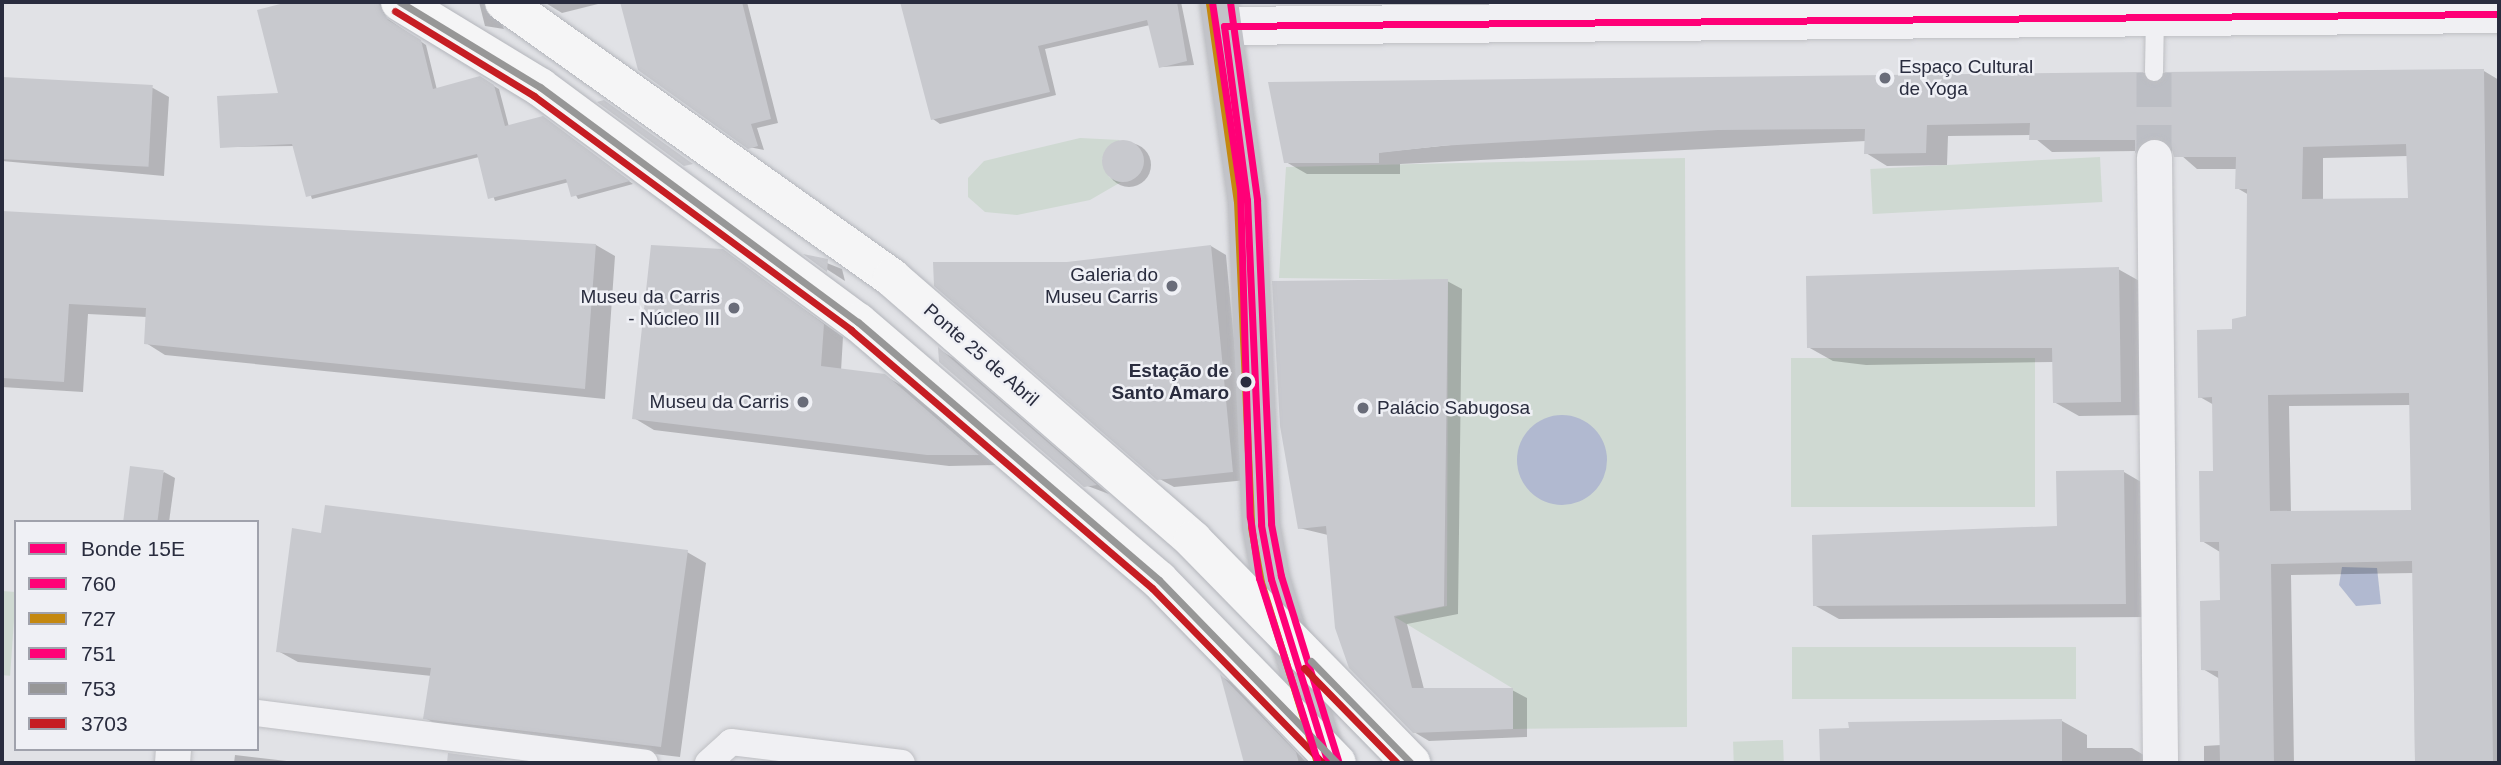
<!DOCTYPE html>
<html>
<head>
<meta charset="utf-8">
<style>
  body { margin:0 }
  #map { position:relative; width:2501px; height:765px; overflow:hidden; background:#e1e2e6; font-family:Arial,sans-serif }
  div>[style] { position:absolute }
  .green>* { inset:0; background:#cfd9d2; transform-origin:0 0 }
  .water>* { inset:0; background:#b1b9d0 }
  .round { border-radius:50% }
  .shadow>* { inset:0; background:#0003 }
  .building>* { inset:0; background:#c8c9ce; transform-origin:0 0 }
  .minor-tunnel>* { height:35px; margin-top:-17.5px; transform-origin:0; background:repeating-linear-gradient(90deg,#bcbec4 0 35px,transparent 0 53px) }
  .roads { filter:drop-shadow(0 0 2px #bebfc3) drop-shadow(0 0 2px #bebfc3) }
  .service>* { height:18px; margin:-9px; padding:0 9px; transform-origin:9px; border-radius:9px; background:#f0f0f3 }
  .pedestrian>* { height:26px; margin:-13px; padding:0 13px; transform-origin:13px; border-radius:13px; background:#f0f0f3 }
  .minor>* { height:35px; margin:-17.5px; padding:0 17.5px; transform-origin:17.5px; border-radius:17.5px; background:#f0f0f3 }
  .tertiary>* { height:38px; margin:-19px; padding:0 19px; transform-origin:19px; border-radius:19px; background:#f0f0f3 }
  .secondary>* { height:38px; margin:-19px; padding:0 19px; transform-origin:19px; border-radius:19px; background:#c2c3c8 }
  .bridges { filter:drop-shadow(0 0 2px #b3b5bb) drop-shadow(0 0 2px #b3b5bb) }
  .motorway-bridge>* { height:38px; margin:-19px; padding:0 19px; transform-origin:19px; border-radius:19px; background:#f5f5f6 }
  .bus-1>* { height:7px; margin:-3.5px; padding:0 3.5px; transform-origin:3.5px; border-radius:3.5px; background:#f07 }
  .bus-2>* { height:7px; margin:-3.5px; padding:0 3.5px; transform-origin:3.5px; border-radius:3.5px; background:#c48810 }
  .bus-3>* { height:7px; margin:-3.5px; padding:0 3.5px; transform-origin:3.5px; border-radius:3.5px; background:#f07 }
  .bus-4>* { height:7px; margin:-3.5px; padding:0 3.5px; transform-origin:3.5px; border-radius:3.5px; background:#979797 }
  .bus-5>* { height:7px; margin:-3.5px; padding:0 3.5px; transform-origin:3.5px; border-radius:3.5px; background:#c61d23 }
  .tram-1>* { height:7px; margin:-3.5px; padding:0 3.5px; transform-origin:3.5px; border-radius:3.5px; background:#f07 }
  .dots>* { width:19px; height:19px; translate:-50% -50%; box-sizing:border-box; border:4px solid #eff0f5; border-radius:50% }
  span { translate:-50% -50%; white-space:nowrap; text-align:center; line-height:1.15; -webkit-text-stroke:5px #eff0f5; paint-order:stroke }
  .poi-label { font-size:19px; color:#292c3e }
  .left { translate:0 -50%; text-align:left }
  .right { translate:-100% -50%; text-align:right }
  .street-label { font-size:19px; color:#292c3e }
  .stop-label { font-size:19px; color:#292c3e; font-weight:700 }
  .frame { position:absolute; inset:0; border:4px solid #292c3e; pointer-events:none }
  .legend { position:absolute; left:14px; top:520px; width:245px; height:231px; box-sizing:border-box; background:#eff0f5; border:2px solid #a0a2ac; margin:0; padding:9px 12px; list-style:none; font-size:21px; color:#292c3e }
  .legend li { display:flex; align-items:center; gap:14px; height:35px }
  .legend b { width:35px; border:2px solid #a0a2ac }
</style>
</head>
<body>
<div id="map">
  <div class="green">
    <i style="clip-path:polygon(1080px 138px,1120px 140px,1102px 159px,1109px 177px,1121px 182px,1090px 200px,1017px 215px,985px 212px,968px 197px,968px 178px,984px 161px)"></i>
    <i style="left:2100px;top:157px;width:45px;height:230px;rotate:87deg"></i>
    <i style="clip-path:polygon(1685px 158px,1687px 727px,1513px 729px,1512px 688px,1395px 617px,1447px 606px,1448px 280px,1279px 278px,1286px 167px)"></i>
    <i style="left:1791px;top:358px;width:244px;height:149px"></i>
    <i style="left:2px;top:591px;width:14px;height:84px;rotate:4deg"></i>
    <i style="left:2076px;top:647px;width:52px;height:284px;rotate:90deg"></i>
    <i style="left:1783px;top:740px;width:23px;height:50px;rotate:88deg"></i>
  </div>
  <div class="water">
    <i class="round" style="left:1517px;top:415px;width:90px;height:90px"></i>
    <i style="clip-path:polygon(2342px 567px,2377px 568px,2381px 604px,2356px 606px,2339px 585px)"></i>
  </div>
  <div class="shadow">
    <i style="clip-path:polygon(295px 2px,386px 2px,385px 17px,426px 45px,437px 90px,480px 78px,499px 89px,509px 127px,548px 121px,633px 184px,578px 199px,569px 182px,495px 201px,479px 157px,312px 199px,294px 146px,222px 147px,281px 95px,259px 11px)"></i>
    <i style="clip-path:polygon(479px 2px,492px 2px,504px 29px,485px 26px)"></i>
    <i style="clip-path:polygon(544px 2px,606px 2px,562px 13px)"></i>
    <i style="clip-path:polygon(622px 2px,747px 2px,778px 123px,757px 128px,764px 150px,749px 147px,639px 69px)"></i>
    <i style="clip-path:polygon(902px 2px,1181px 2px,1194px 65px,1161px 67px,1150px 25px,1045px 49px,1056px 95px,940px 124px,933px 119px)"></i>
    <i style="clip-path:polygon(evenodd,2484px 71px,2499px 80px,2499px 763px,2415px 763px,2414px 573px,2291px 575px,2294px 763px,2204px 763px,2204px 746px,2221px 745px,2220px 679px,2203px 669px,2221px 602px,2220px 552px,2202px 541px,2215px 472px,2214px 405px,2200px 397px,2247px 318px,2249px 195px,2237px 188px,2237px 169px,2197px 169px,2174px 149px,2157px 164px,2137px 151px,2052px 152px,2031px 135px,1948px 136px,1947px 165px,1887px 166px,1866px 153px,1866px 141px,1400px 164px,1400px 174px,1307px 174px,1286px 162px,2142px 74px,2158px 82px,2484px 71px,2408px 156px,2410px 200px,2323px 201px,2323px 158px,2408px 156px,2484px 71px,2411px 405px,2413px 511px,2291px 513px,2289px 406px,2411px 405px)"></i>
    <i style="clip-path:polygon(2px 79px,153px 88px,169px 97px,164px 176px,2px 161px)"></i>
    <i class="round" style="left:1107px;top:143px;width:44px;height:44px"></i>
    <i style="clip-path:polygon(2px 213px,596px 245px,615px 256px,605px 399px,165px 355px,146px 343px,147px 317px,88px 314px,83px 392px,2px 387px)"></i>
    <i style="clip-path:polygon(1211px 246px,1226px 255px,1247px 480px,1174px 487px,1158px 478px,1067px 264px)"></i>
    <i style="clip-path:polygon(722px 251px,843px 337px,841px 371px,885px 376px,906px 388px,996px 465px,949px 466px,654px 430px,634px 418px)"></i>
    <i style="clip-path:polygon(809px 256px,842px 269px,845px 281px,828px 270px)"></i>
    <i style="clip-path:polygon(2118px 269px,2143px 283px,2145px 415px,2079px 416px,2054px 402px,2054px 362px,1866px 365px,1833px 361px,1808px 347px)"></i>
    <i style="clip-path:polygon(1447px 281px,1462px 289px,1458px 614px,1407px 624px,1424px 689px,1512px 690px,1527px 698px,1527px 737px,1429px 741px,1414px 732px,1328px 535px,1299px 528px)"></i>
    <i style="clip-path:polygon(940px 350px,953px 358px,1109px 494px,1085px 485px)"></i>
    <i style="clip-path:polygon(164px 472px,175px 478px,169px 522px,124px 522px)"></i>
    <i style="clip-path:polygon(2124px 472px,2148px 486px,2150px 617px,1839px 619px,1814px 605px,2059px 528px)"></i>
    <i style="clip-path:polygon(323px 535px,687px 552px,706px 563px,680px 757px,445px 729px,425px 718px,432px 676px,298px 662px,278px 651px)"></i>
    <i style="clip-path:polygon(1222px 677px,1231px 682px,1307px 763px,1246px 763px)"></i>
    <i style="clip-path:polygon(2062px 721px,2087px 735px,2087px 748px,2132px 748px,2157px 763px,1822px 763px,1821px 730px)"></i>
    <i style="clip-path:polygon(235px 755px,304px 763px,234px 763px)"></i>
  </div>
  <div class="building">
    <i style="clip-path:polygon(288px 2px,378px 2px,388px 20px,421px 40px,433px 89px,480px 76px,494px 85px,505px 126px,543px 116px,630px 181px,571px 197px,566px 179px,488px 199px,477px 154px,306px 197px,292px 144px,220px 148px,217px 96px,278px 93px,257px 10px)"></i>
    <i style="clip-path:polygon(620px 2px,742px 2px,771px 119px,751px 124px,758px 146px,748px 149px,638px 70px)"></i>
    <i style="clip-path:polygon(900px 2px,1177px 2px,1187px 61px,1159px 68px,1147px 20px,1038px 46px,1050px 92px,931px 120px)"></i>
    <i style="clip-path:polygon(evenodd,2484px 69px,2493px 763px,2415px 763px,2412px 561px,2271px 564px,2274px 763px,2220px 763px,2218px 671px,2201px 670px,2200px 601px,2220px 600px,2219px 542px,2200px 542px,2199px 471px,2213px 471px,2212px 397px,2198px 398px,2197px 330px,2232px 329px,2232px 319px,2246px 316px,2247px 189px,2235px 189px,2236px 157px,2174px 157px,2171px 146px,2154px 137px,2143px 140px,2135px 154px,2135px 140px,2029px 140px,2030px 123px,1927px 125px,1926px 153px,1864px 154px,1865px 129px,1718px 130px,1440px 146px,1379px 153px,1379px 163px,1284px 163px,1268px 82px,2143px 72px,2154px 83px,2165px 72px,2484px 69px,2406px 144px,2408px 198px,2302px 199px,2303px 147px,2406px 144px,2484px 69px,2409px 393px,2411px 510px,2270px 511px,2268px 395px,2409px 393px)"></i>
    <i style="left:2px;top:77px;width:151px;height:82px;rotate:3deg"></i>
    <i style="clip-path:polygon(604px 100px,693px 164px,684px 166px,597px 102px)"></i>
    <i class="round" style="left:1102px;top:140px;width:42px;height:42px"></i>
    <i style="clip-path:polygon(2px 211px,596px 244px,585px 389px,144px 344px,146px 308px,69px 304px,64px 382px,2px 378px)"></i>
    <i style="clip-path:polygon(651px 245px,723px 249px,824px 324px,821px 366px,885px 374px,979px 455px,927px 455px,632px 419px)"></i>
    <i style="clip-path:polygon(1211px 245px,1233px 472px,1157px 480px,934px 286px,933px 262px,1067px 262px)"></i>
    <i style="clip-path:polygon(803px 254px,828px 259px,827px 272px)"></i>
    <i style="clip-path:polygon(2119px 267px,2121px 402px,2053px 403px,2052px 348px,1807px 348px,1806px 276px)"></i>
    <i style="clip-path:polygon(1448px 279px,1444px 606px,1394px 616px,1412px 688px,1513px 688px,1513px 729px,1413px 733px,1349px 668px,1335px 628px,1326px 526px,1298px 529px,1280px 426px,1272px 281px)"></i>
    <i style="clip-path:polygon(938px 347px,1097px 485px,1084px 487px,939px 362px)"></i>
    <i style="left:130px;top:466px;width:34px;height:57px;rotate:7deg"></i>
    <i style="clip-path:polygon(2124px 470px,2126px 604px,1813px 606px,1812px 535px,2057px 526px,2056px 471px)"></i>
    <i style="clip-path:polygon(325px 505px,688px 550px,661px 747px,423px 719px,431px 668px,276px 652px,292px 528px,321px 533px)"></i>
    <i style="clip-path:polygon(1220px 674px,1296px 752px,1299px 763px,1244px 763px)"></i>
    <i style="clip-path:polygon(2062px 719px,2062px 763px,1820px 763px,1819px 729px,1849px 728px,1848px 722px)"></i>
    <i style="clip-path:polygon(448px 753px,524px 763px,447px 763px)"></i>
  </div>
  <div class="minor-tunnel">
    <i style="left:2154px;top:72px;width:85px;rotate:90deg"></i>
  </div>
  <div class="roads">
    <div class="service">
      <i style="left:2154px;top:72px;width:55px;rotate:-89deg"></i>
    </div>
    <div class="pedestrian">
      <i style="left:257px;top:713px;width:391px;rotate:7.3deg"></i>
      <i style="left:708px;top:763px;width:31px;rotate:-42deg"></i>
      <i style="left:731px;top:742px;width:172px;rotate:7deg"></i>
    </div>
    <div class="minor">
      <i style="left:2154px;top:157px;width:606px;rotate:89.43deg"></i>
      <i style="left:172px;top:763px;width:14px;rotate:-86deg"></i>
    </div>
    <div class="tertiary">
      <i style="left:1224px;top:26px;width:1275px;rotate:-0.54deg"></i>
    </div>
    <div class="secondary">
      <i style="left:1219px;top:2px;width:200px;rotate:82deg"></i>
      <i style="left:1247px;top:200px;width:325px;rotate:87.5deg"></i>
      <i style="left:1261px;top:525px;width:55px;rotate:79.5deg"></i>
      <i style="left:1271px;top:579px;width:187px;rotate:72.9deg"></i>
    </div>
  </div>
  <div class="bridges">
    <div class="motorway-bridge">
      <i style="left:400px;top:2px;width:164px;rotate:31.3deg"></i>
      <i style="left:540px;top:87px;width:395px;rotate:36.5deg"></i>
      <i style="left:858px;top:322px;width:396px;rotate:40.6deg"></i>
      <i style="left:1159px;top:580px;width:255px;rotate:45.8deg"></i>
      <i style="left:504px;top:2px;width:476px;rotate:35.4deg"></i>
      <i style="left:892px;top:278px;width:399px;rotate:41deg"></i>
      <i style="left:1193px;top:540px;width:312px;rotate:45.6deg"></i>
    </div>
  </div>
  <div class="bus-1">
    <i style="left:1224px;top:26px;width:1275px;rotate:-0.54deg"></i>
    <i style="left:1224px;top:26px;width:176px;rotate:82.5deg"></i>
    <i style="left:1247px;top:200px;width:325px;rotate:87.5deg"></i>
    <i style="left:1261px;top:525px;width:55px;rotate:79.5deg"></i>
    <i style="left:1271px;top:579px;width:193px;rotate:72.8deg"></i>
  </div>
  <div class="bus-2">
    <i style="left:1209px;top:3px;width:200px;rotate:82deg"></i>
    <i style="left:1237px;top:201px;width:326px;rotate:87.5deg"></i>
    <i style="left:1251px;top:527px;width:56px;rotate:79.7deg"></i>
    <i style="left:1261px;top:582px;width:189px;rotate:72.8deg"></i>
  </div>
  <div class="bus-3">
    <i style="left:1230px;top:2px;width:200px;rotate:82.2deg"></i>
    <i style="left:1257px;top:200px;width:324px;rotate:87.5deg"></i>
    <i style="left:1271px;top:524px;width:53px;rotate:79.1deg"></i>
    <i style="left:1281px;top:576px;width:193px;rotate:72.8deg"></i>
  </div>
  <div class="bus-4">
    <i style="left:400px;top:2px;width:164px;rotate:31.3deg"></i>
    <i style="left:540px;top:87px;width:395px;rotate:36.5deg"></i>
    <i style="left:858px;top:322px;width:396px;rotate:40.6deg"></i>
    <i style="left:1159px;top:580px;width:255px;rotate:45.8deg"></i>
    <i style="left:1311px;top:661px;width:143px;rotate:45.6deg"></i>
  </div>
  <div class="bus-5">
    <i style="left:395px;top:11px;width:163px;rotate:31.4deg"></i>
    <i style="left:534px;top:96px;width:394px;rotate:36.4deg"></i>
    <i style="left:851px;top:330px;width:396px;rotate:40.6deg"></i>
    <i style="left:1152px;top:588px;width:245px;rotate:45.7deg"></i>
    <i style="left:1304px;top:668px;width:133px;rotate:45.6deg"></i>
  </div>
  <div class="tram-1">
    <i style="left:1212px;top:2px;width:189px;rotate:81.5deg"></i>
    <i style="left:1240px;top:189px;width:328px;rotate:88.3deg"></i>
    <i style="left:1250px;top:517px;width:62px;rotate:81.6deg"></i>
    <i style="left:1259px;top:578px;width:194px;rotate:72.3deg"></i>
  </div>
  <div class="dots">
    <i style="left:1885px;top:78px;background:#696c79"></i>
    <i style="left:1172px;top:286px;background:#696c79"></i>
    <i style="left:734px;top:308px;background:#696c79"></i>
    <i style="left:1246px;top:382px;background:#292c3e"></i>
    <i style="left:803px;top:402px;background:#696c79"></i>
    <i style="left:1363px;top:408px;background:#696c79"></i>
  </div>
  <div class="poi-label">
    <span class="left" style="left:1899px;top:78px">Espaço Cultural<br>de Yoga</span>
    <span class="right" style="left:1158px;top:286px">Galeria do<br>Museu Carris</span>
    <span class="right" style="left:720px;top:308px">Museu da Carris<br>- Núcleo III</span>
    <span class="right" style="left:789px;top:402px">Museu da Carris</span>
    <span class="left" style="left:1377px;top:408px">Palácio Sabugosa</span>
  </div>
  <div class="street-label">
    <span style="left:981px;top:355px;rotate:41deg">Ponte 25 de Abril</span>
  </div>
  <div class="stop-label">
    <span class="right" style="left:1229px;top:382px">Estação de<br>Santo Amaro</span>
  </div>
  <div class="frame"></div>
  <ul class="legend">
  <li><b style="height:9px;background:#f07"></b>Bonde 15E</li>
  <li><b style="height:9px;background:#f07"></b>760</li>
  <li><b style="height:9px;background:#c48810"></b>727</li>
  <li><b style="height:9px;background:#f07"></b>751</li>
  <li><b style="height:9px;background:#979797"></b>753</li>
  <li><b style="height:9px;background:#c61d23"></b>3703</li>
  </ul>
</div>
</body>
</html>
